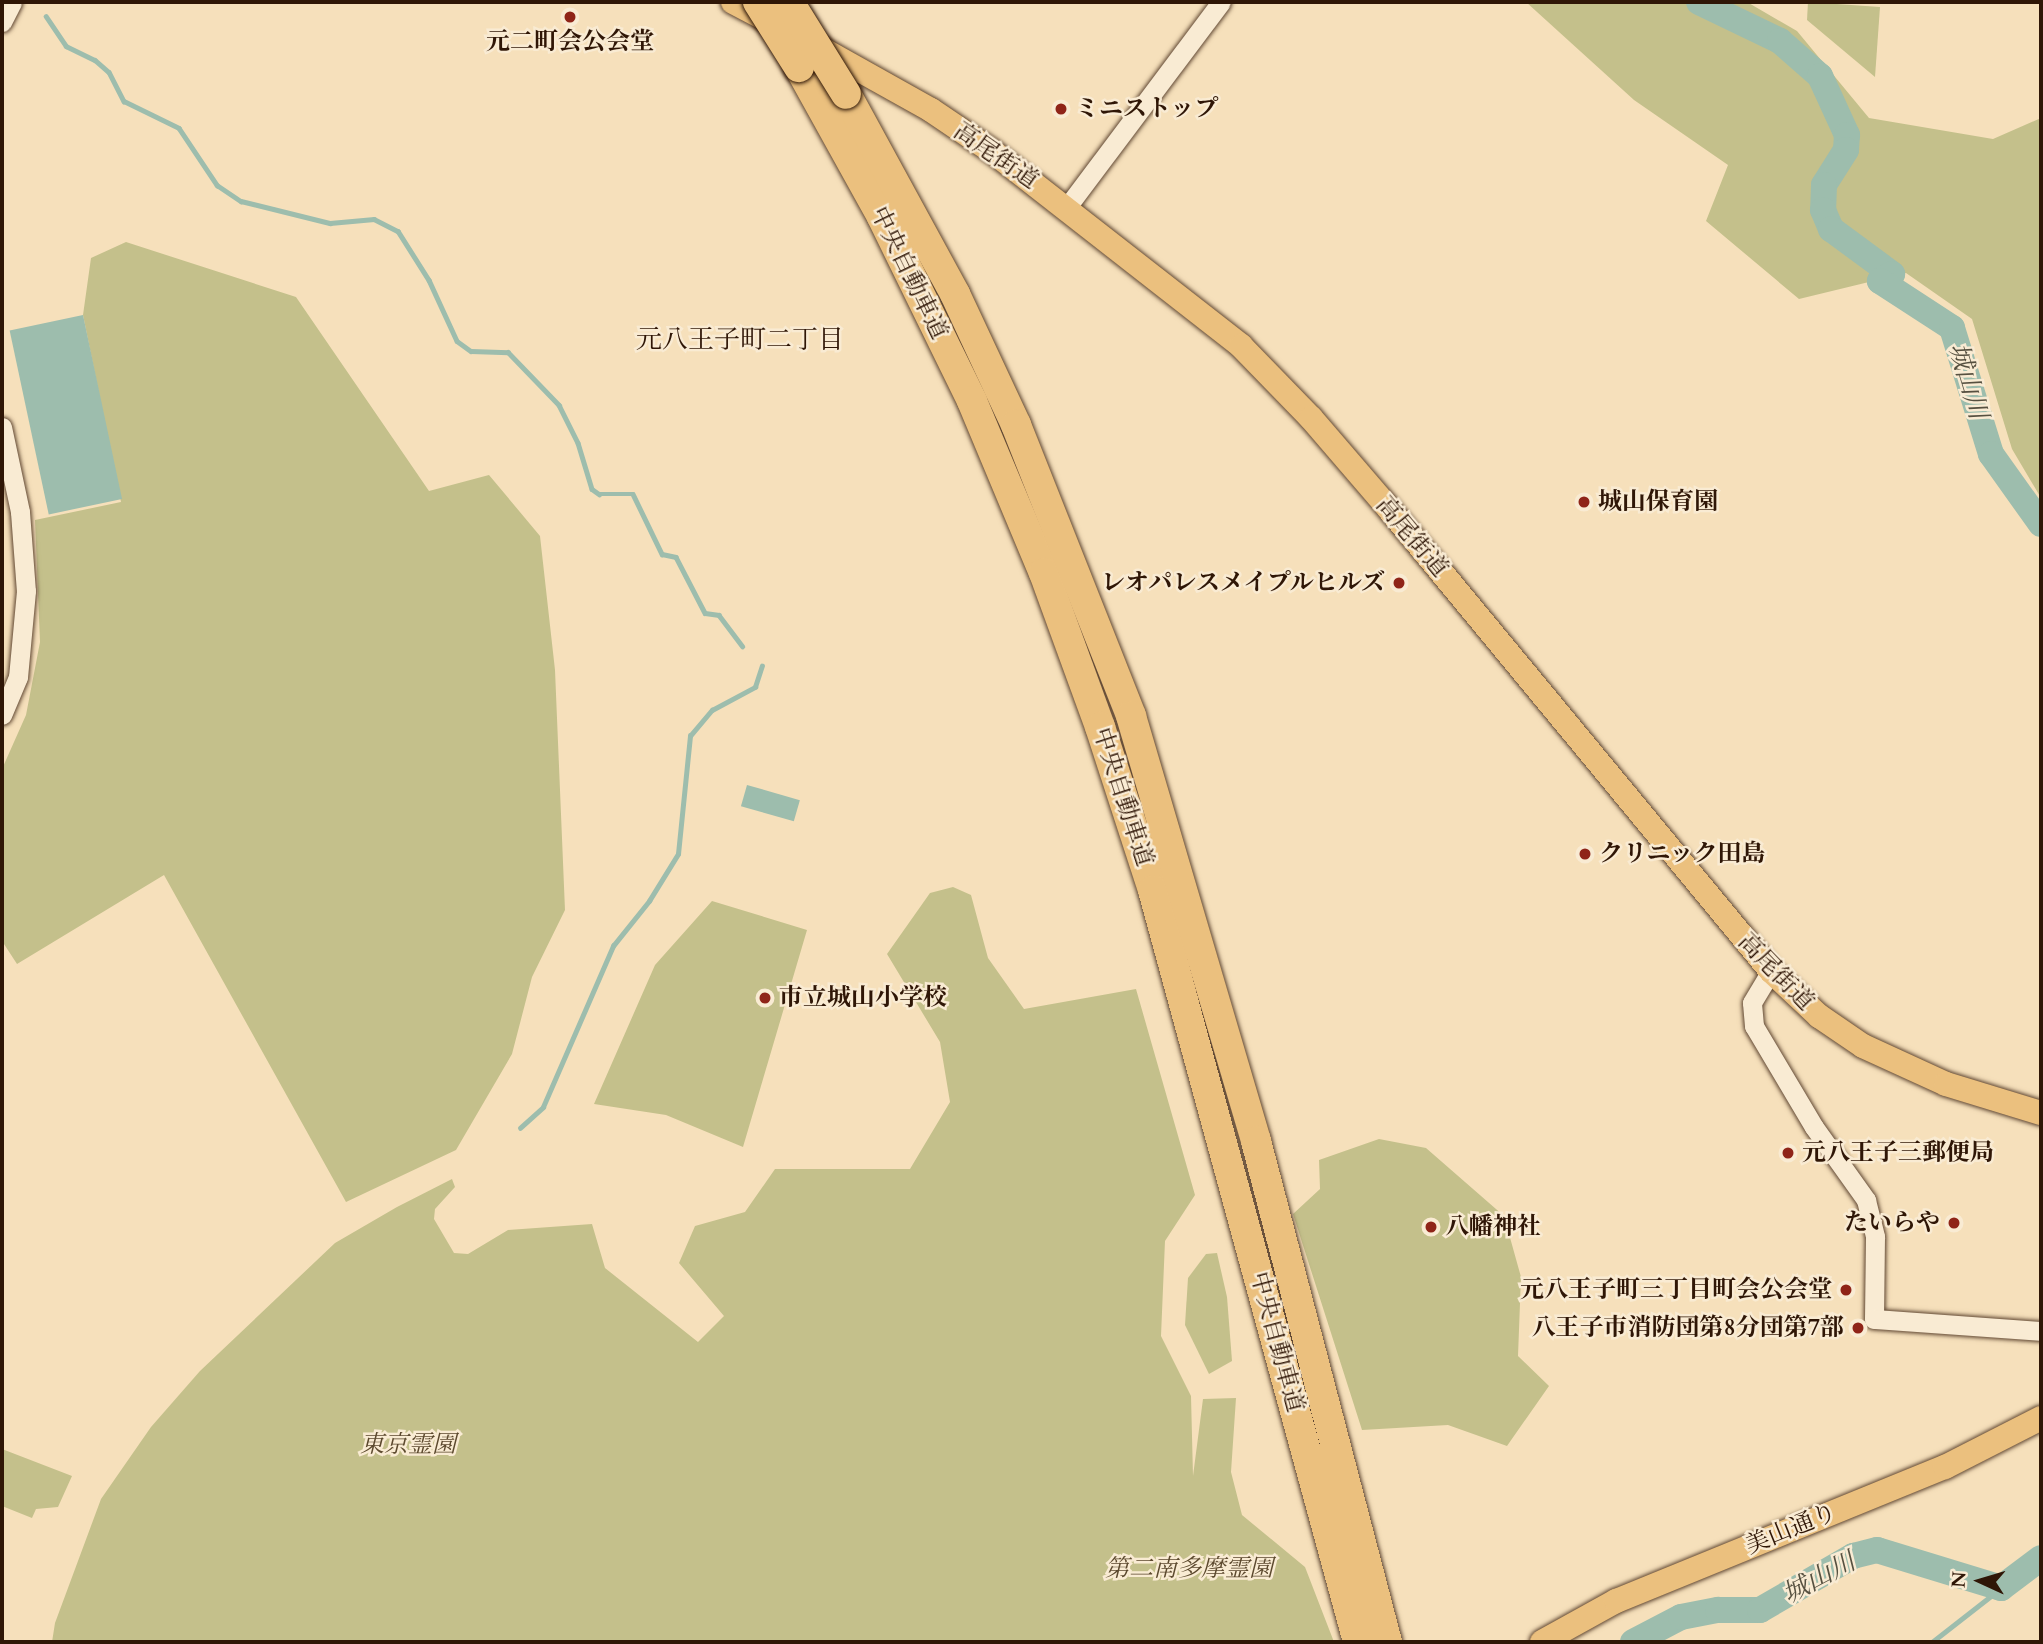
<!DOCTYPE html>
<html>
<head>
<meta charset="utf-8">
<style>
  body { margin:0 }
  #map { position:relative; width:2043px; height:1644px; overflow:hidden; background:#f6e0bb; font-family:Cardo,"Noto Serif JP",serif }
  div>[style] { position:absolute }
  .green>* { inset:0; background:#c4c08b }
  .water>* { inset:0; background:#9dbdad; transform-origin:0 0 }
  .stream>* { height:4.5px; margin:-2.25px; padding:0 2.25px; transform-origin:2.25px; border-radius:2.25px; background:#9dbdad }
  .river>* { height:26px; margin:-13px; padding:0 13px; transform-origin:13px; border-radius:13px; background:#9dbdad }
  .roads { filter:drop-shadow(0 0 2px #614833) drop-shadow(0 0 2px #614833) }
  .tertiary>* { height:19px; margin:-9.5px; padding:0 9.5px; transform-origin:9.5px; border-radius:9.5px; background:#f9ebd3 }
  .primary>* { height:24px; margin:-12px; padding:0 12px; transform-origin:12px; border-radius:12px; background:#ebc07e }
  .motorway>* { height:30px; margin:-15px; padding:0 15px; transform-origin:15px; border-radius:15px; background:#ebc07e }
  .bridges { filter:drop-shadow(0 0 2px #2f1606) drop-shadow(0 0 2px #2f1606) }
  .motorway-bridge>* { height:30px; margin:-15px; padding:0 15px; transform-origin:15px; border-radius:15px; background:#ebc07e }
  .dots>* { width:19px; height:19px; translate:-50% -50%; box-sizing:border-box; border:4px solid #f9ebd3; border-radius:50% }
  span { translate:-50% -50%; white-space:nowrap; text-align:center; line-height:1.15; -webkit-text-stroke:5px #f9ebd3; paint-order:stroke }
  .poi-label { font-size:24px; color:#2f1606; font-weight:700 }
  .left { translate:0 -50%; text-align:left }
  .right { translate:-100% -50%; text-align:right }
  .street-label { font-size:24px; color:#2f1606 }
  .park-label { font-size:24px; color:#5c492e; font-style:italic }
  .neighbourhood-label { font-size:26px; color:#2f1606 }
  .water-label { font-size:26px; color:#565040; font-style:italic }
  .frame { position:absolute; inset:0; border:4px solid #2f1606; pointer-events:none }
  .north { position:absolute; left:1945px; top:1546px; width:70px; height:70px; -webkit-text-stroke:5px #f9ebd3; paint-order:stroke; rotate:274deg; font-size:19px; font-weight:700; line-height:28px; text-align:center; color:#2f1606 }
  .north::after { content:''; display:block; margin:auto; width:24px; height:32px; background:#2f1606; clip-path:polygon(50% 0,100% 100%,50% 72%,0 100%) }
</style>
</head>
<body>
<div id="map">
  <div class="green">
    <i style="clip-path:polygon(1526px 2px,1747px 2px,1797px 31px,1869px 118px,1993px 139px,2041px 118px,2041px 498px,2012px 449px,1972px 319px,1906px 273px,1799px 299px,1706px 221px,1728px 165px,1634px 100px)"></i>
    <i style="clip-path:polygon(1808px 2px,1880px 7px,1875px 77px,1807px 20px)"></i>
    <i style="clip-path:polygon(126px 242px,296px 297px,429px 491px,489px 475px,540px 536px,555px 670px,565px 910px,532px 977px,512px 1054px,456px 1150px,346px 1202px,164px 875px,17px 964px,2px 941px,2px 769px,26px 715px,40px 642px,35px 520px,121px 502px,83px 315px,91px 258px)"></i>
    <i style="clip-path:polygon(953px 887px,971px 895px,988px 958px,1024px 1009px,1136px 989px,1195px 1195px,1165px 1241px,1161px 1336px,1191px 1396px,1193px 1476px,1203px 1399px,1236px 1398px,1231px 1472px,1242px 1515px,1305px 1567px,1334px 1642px,52px 1642px,55px 1623px,101px 1499px,151px 1427px,200px 1371px,335px 1243px,397px 1207px,452px 1179px,455px 1187px,435px 1209px,434px 1219px,454px 1253px,468px 1254px,508px 1230px,592px 1224px,605px 1268px,698px 1342px,724px 1316px,679px 1263px,695px 1226px,745px 1212px,775px 1169px,910px 1169px,950px 1102px,940px 1042px,887px 954px,930px 893px)"></i>
    <i style="clip-path:polygon(712px 901px,807px 930px,743px 1147px,666px 1115px,594px 1104px,655px 965px)"></i>
    <i style="clip-path:polygon(1379px 1139px,1426px 1148px,1504px 1216px,1521px 1277px,1518px 1356px,1549px 1386px,1507px 1446px,1448px 1425px,1362px 1430px,1293px 1214px,1320px 1189px,1319px 1160px)"></i>
    <i style="clip-path:polygon(1217px 1253px,1227px 1297px,1232px 1361px,1209px 1374px,1185px 1325px,1188px 1278px,1206px 1254px)"></i>
    <i style="clip-path:polygon(2px 1449px,72px 1476px,58px 1507px,36px 1509px,32px 1518px,2px 1506px)"></i>
  </div>
  <div class="water">
    <i style="left:83px;top:315px;width:188px;height:75px;rotate:78deg"></i>
    <i style="left:747px;top:785px;width:55px;height:22px;rotate:16deg"></i>
  </div>
  <div class="stream">
    <i style="left:46px;top:16px;width:36px;rotate:56deg"></i>
    <i style="left:66px;top:46px;width:32px;rotate:26deg"></i>
    <i style="left:95px;top:60px;width:18px;rotate:41deg"></i>
    <i style="left:109px;top:72px;width:33px;rotate:63deg"></i>
    <i style="left:124px;top:101px;width:61px;rotate:26.1deg"></i>
    <i style="left:179px;top:128px;width:69px;rotate:56.3deg"></i>
    <i style="left:217px;top:185px;width:29px;rotate:34deg"></i>
    <i style="left:241px;top:201px;width:92px;rotate:13.9deg"></i>
    <i style="left:330px;top:223px;width:44px;rotate:-5.2deg"></i>
    <i style="left:374px;top:219px;width:27px;rotate:27deg"></i>
    <i style="left:398px;top:231px;width:58px;rotate:57.7deg"></i>
    <i style="left:429px;top:280px;width:67px;rotate:65.3deg"></i>
    <i style="left:457px;top:341px;width:17px;rotate:36deg"></i>
    <i style="left:471px;top:351px;width:37px;rotate:2deg"></i>
    <i style="left:508px;top:352px;width:74px;rotate:46.1deg"></i>
    <i style="left:559px;top:405px;width:42px;rotate:63.4deg"></i>
    <i style="left:578px;top:443px;width:48px;rotate:73.1deg"></i>
    <i style="left:592px;top:489px;width:9px;rotate:36deg"></i>
    <i style="left:599px;top:494px;width:34px"></i>
    <i style="left:633px;top:494px;width:67px;rotate:64.2deg"></i>
    <i style="left:662px;top:554px;width:14px;rotate:12deg"></i>
    <i style="left:676px;top:557px;width:63px;rotate:62.6deg"></i>
    <i style="left:705px;top:613px;width:14px;rotate:8deg"></i>
    <i style="left:719px;top:615px;width:39px;rotate:53deg"></i>
    <i style="left:520px;top:1128px;width:31px;rotate:-42deg"></i>
    <i style="left:543px;top:1107px;width:176px;rotate:-66.5deg"></i>
    <i style="left:613px;top:946px;width:58px;rotate:-51.3deg"></i>
    <i style="left:649px;top:901px;width:55px;rotate:-58.3deg"></i>
    <i style="left:678px;top:854px;width:119px;rotate:-84.2deg"></i>
    <i style="left:690px;top:736px;width:34px;rotate:-50deg"></i>
    <i style="left:712px;top:710px;width:49px;rotate:-28.1deg"></i>
    <i style="left:755px;top:687px;width:22px;rotate:-72deg"></i>
    <i style="left:1932px;top:1642px;width:88px;rotate:-38deg"></i>
  </div>
  <div class="river">
    <i style="left:1699px;top:2px;width:90px;rotate:25.7deg"></i>
    <i style="left:1780px;top:41px;width:53px;rotate:41.2deg"></i>
    <i style="left:1820px;top:76px;width:65px;rotate:65.4deg"></i>
    <i style="left:1847px;top:135px;width:15px;rotate:94deg"></i>
    <i style="left:1846px;top:150px;width:41px;rotate:122.2deg"></i>
    <i style="left:1824px;top:185px;width:25px;rotate:92deg"></i>
    <i style="left:1823px;top:210px;width:21px;rotate:67deg"></i>
    <i style="left:1831px;top:229px;width:76px;rotate:36.4deg"></i>
    <i style="left:1892px;top:274px;width:14px;rotate:150deg"></i>
    <i style="left:1880px;top:281px;width:86px;rotate:33.1deg"></i>
    <i style="left:1952px;top:328px;width:132px;rotate:72.8deg"></i>
    <i style="left:1991px;top:454px;width:86px;rotate:54.5deg"></i>
    <i style="left:1633px;top:1642px;width:54px;rotate:-27.5deg"></i>
    <i style="left:1681px;top:1617px;width:38px;rotate:-11deg"></i>
    <i style="left:1718px;top:1610px;width:42px"></i>
    <i style="left:1760px;top:1610px;width:108px;rotate:-30.1deg"></i>
    <i style="left:1853px;top:1556px;width:25px;rotate:-14deg"></i>
    <i style="left:1877px;top:1550px;width:130px;rotate:17deg"></i>
    <i style="left:2001px;top:1588px;width:50px;rotate:-36.9deg"></i>
  </div>
  <div class="roads">
    <div class="tertiary">
      <i style="left:2px;top:22px;width:22px;rotate:-63deg"></i>
      <i style="left:1067px;top:207px;width:256px;rotate:-53.1deg"></i>
      <i style="left:2px;top:427px;width:87px;rotate:78deg"></i>
      <i style="left:20px;top:512px;width:79px;rotate:85.7deg"></i>
      <i style="left:26px;top:591px;width:86px;rotate:95.3deg"></i>
      <i style="left:18px;top:677px;width:41px;rotate:112.8deg"></i>
      <i style="left:1771px;top:971px;width:37px;rotate:121deg"></i>
      <i style="left:1752px;top:1003px;width:23px;rotate:85deg"></i>
      <i style="left:1754px;top:1026px;width:117px;rotate:59.3deg"></i>
      <i style="left:1814px;top:1127px;width:90px;rotate:54.5deg"></i>
      <i style="left:1866px;top:1200px;width:38px;rotate:76deg"></i>
      <i style="left:1875px;top:1237px;width:82px;rotate:90.7deg"></i>
      <i style="left:1874px;top:1319px;width:167px;rotate:4.1deg"></i>
    </div>
    <div class="primary">
      <i style="left:733px;top:2px;width:47px;rotate:27.6deg"></i>
      <i style="left:813px;top:44px;width:135px;rotate:29.2deg"></i>
      <i style="left:931px;top:110px;width:75px;rotate:34.1deg"></i>
      <i style="left:993px;top:152px;width:315px;rotate:38deg"></i>
      <i style="left:1241px;top:346px;width:100px;rotate:45.8deg"></i>
      <i style="left:1311px;top:418px;width:121px;rotate:49.3deg"></i>
      <i style="left:1390px;top:510px;width:598px;rotate:50.43deg"></i>
      <i style="left:1771px;top:971px;width:66px;rotate:43.2deg"></i>
      <i style="left:1819px;top:1016px;width:53px;rotate:34.3deg"></i>
      <i style="left:1863px;top:1046px;width:91px;rotate:24.6deg"></i>
      <i style="left:1946px;top:1084px;width:99px;rotate:17deg"></i>
      <i style="left:1542px;top:1642px;width:85px;rotate:-29deg"></i>
      <i style="left:1616px;top:1601px;width:355px;rotate:-22.2deg"></i>
      <i style="left:1945px;top:1467px;width:108px;rotate:-27deg"></i>
    </div>
    <div class="motorway">
      <i style="left:799px;top:67px;width:171px;rotate:61deg"></i>
      <i style="left:882px;top:217px;width:205px;rotate:63.9deg"></i>
      <i style="left:972px;top:401px;width:186px;rotate:67.3deg"></i>
      <i style="left:1044px;top:573px;width:164px;rotate:70deg"></i>
      <i style="left:1100px;top:727px;width:171px;rotate:72deg"></i>
      <i style="left:1153px;top:890px;width:779px;rotate:74.75deg"></i>
      <i style="left:846px;top:94px;width:228px;rotate:61.4deg"></i>
      <i style="left:955px;top:294px;width:145px;rotate:65deg"></i>
      <i style="left:1016px;top:425px;width:313px;rotate:68.4deg"></i>
      <i style="left:1131px;top:716px;width:443px;rotate:73.6deg"></i>
      <i style="left:1256px;top:1141px;width:518px;rotate:75.35deg"></i>
    </div>
  </div>
  <div class="bridges">
    <div class="motorway-bridge">
      <i style="left:758px;top:2px;width:77px;rotate:57.8deg"></i>
      <i style="left:789px;top:2px;width:108px;rotate:58.2deg"></i>
    </div>
  </div>
  <div class="dots">
    <i style="left:570px;top:17px;background:#8f2418"></i>
    <i style="left:1061px;top:109px;background:#8f2418"></i>
    <i style="left:1584px;top:502px;background:#8f2418"></i>
    <i style="left:1399px;top:583px;background:#8f2418"></i>
    <i style="left:1585px;top:854px;background:#8f2418"></i>
    <i style="left:765px;top:998px;background:#8f2418"></i>
    <i style="left:1788px;top:1153px;background:#8f2418"></i>
    <i style="left:1954px;top:1223px;background:#8f2418"></i>
    <i style="left:1431px;top:1227px;background:#8f2418"></i>
    <i style="left:1846px;top:1290px;background:#8f2418"></i>
    <i style="left:1858px;top:1328px;background:#8f2418"></i>
  </div>
  <div class="poi-label">
    <span style="left:570px;top:42px">元二町会公会堂</span>
    <span class="left" style="left:1075px;top:109px">ミニストップ</span>
    <span class="left" style="left:1598px;top:502px">城山保育園</span>
    <span class="right" style="left:1385px;top:583px">レオパレスメイプルヒルズ</span>
    <span class="left" style="left:1599px;top:854px">クリニック田島</span>
    <span class="left" style="left:779px;top:998px">市立城山小学校</span>
    <span class="left" style="left:1802px;top:1153px">元八王子三郵便局</span>
    <span class="right" style="left:1940px;top:1223px">たいらや</span>
    <span class="left" style="left:1445px;top:1227px">八幡神社</span>
    <span class="right" style="left:1832px;top:1290px">元八王子町三丁目町会公会堂</span>
    <span class="right" style="left:1844px;top:1328px">八王子市消防団第8分団第7部</span>
  </div>
  <div class="street-label">
    <span style="left:996px;top:156px;rotate:35deg">高尾街道</span>
    <span style="left:909px;top:273px;rotate:64deg">中央自動車道</span>
    <span style="left:1412px;top:537px;rotate:50deg">高尾街道</span>
    <span style="left:1123px;top:797px;rotate:72deg">中央自動車道</span>
    <span style="left:1776px;top:972px;rotate:46deg">高尾街道</span>
    <span style="left:1277px;top:1342px;rotate:75deg">中央自動車道</span>
    <span style="left:1791px;top:1529px;rotate:-22deg">美山通り</span>
  </div>
  <div class="park-label">
    <span style="left:408px;top:1445px">東京霊園</span>
    <span style="left:1189px;top:1569px">第二南多摩霊園</span>
  </div>
  <div class="neighbourhood-label">
    <span style="left:740px;top:340px">元八王子町二丁目</span>
  </div>
  <div class="water-label">
    <span style="left:1968px;top:381px;rotate:73deg">城山川</span>
    <span style="left:1819px;top:1578px;rotate:-28deg">城山川</span>
  </div>
  <div class="frame"></div>
  <div class="north">N</div>
</div>
</body>
</html>
